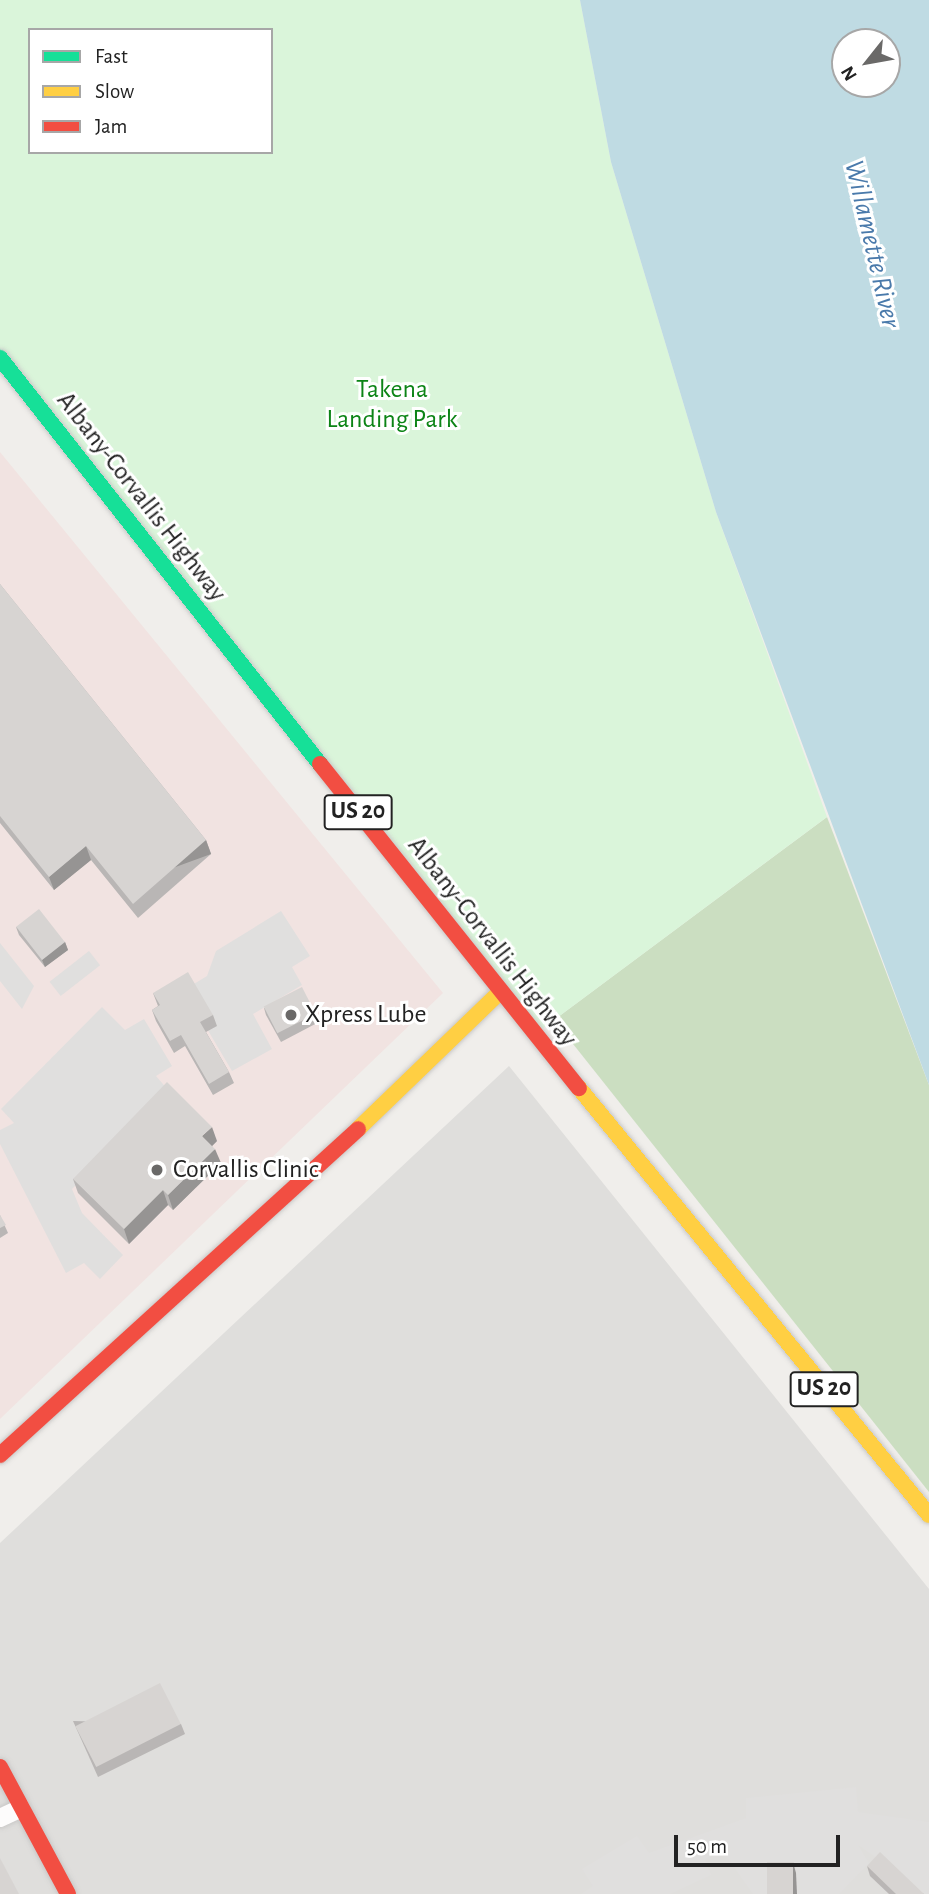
<!DOCTYPE html>
<html>
<head>
<meta charset="utf-8">
<style>
  body { margin:0 }
  #map { position:relative; width:929px; height:1894px; overflow:hidden; background:#f0eeeb; font-family:"Alegreya Sans",sans-serif }
  div>[style] { position:absolute }
  .residential>* { inset:0; background:#dfdedc }
  .commercial>* { inset:0; background:#f1e3e1 }
  .forest>* { inset:0; background:#cbdec1 }
  .park>* { inset:0; background:#daf5da }
  .parking>* { inset:0; background:#e0dfde; transform-origin:0 0 }
  .water>* { inset:0; background:#bfdbe3 }
  .roads { filter:drop-shadow(0 0 2px #c9c8c7) drop-shadow(0 0 2px #c9c8c7) }
  .street>* { height:18px; margin:-9px; padding:0 9px; transform-origin:9px; border-radius:9px; background:#fdfcfc }
  .fast>* { height:16px; margin:-8px; padding:0 8px; transform-origin:8px; border-radius:8px; background:#16e098 }
  .slow>* { height:16px; margin:-8px; padding:0 8px; transform-origin:8px; border-radius:8px; background:#ffcf43 }
  .jam>* { height:16px; margin:-8px; padding:0 8px; transform-origin:8px; border-radius:8px; background:#f24e42 }
  .wall>* { inset:0; background:#b9b6b5 }
  .shaded-wall>* { inset:0; background:#969493; transform-origin:0 0 }
  .building>* { inset:0; background:#d7d4d2; transform-origin:0 0 }
  .dots>* { width:19px; height:19px; translate:-50% -50%; box-sizing:border-box; border:4px solid #fff; border-radius:50% }
  span { translate:-50% -50%; white-space:nowrap; text-align:center; line-height:1.15; -webkit-text-stroke:6px #fff; paint-order:stroke }
  .shield-label span { padding:2px 5px; background:#fff; border:2px solid; border-radius:5px; -webkit-text-stroke-width:0 }
  .shield-label { font-size:24px; color:#222; font-weight:700 }
  .park-label { font-size:26px; color:#0c8416 }
  .street-label { font-size:26px; color:#222 }
  .poi-label { font-size:26px; color:#222 }
  .left { translate:0 -50%; text-align:left }
  .water-label { font-size:28px; color:#4a7aab; font-style:italic }
  .legend { position:absolute; left:28px; top:28px; width:245px; height:126px; box-sizing:border-box; background:#fff; border:2px solid #a7a7a7; margin:0; padding:9px 12px; list-style:none; font-size:21px; color:#222 }
  .legend li { display:flex; align-items:center; gap:14px; height:35px }
  .legend b { width:35px; border:2px solid #a7a7a7 }
  .north { position:absolute; left:831px; top:28px; width:70px; height:70px; box-sizing:border-box; background:#fff; border:2px solid #a7a7a7; border-radius:50%; rotate:239deg; font-size:19px; font-weight:700; line-height:28px; text-align:center; color:#222 }
  .north::after { content:''; display:block; margin:auto; width:24px; height:32px; background:#6a6968; clip-path:polygon(50% 0,100% 100%,50% 72%,0 100%) }
  .scale { position:absolute; left:674px; top:1835px; width:166px; height:32px; box-sizing:border-box; border:4px solid #222; border-top:0; padding-left:9px; font-size:21px; line-height:24px; white-space:nowrap; color:#222; -webkit-text-stroke:5px #fff; paint-order:stroke }
</style>
</head>
<body>
<div id="map">
  <div class="residential">
    <i style="clip-path:polygon(509px 1066px,929px 1589px,929px 1894px,0 1894px,0 1543px)"></i>
  </div>
  <div class="commercial">
    <i style="clip-path:polygon(0 452px,443px 993px,0 1419px)"></i>
  </div>
  <div class="forest">
    <i style="clip-path:polygon(827px 817px,929px 1085px,929px 1492px,554px 1020px)"></i>
  </div>
  <div class="park">
    <i style="clip-path:polygon(evenodd,0 0,580px 0,611px 162px,716px 512px,827px 817px,534px 1035px,0 359px,0 0,30px 30px,271px 30px,271px 152px,30px 152px,30px 30px)"></i>
  </div>
  <div class="parking">
    <i style="clip-path:polygon(281px 911px,310px 956px,292px 967px,302px 985px,253px 1014px,272px 1049px,232px 1071px,184px 990px,207px 976px,216px 951px)"></i>
    <i style="clip-path:polygon(0 943px,34px 986px,22px 1009px,0 981px)"></i>
    <i style="left:89px;top:951px;width:18px;height:50px;rotate:52deg"></i>
    <i style="clip-path:polygon(102px 1007px,125px 1030px,144px 1019px,172px 1066px,156px 1076px,169px 1091px,72px 1189px,82px 1213px,123px 1255px,100px 1279px,84px 1263px,66px 1273px,0 1144px,0 1130px,14px 1123px,1px 1109px)"></i>
    <i style="clip-path:polygon(856px 1787px,858px 1812px,929px 1822px,929px 1894px,889px 1894px,870px 1876px,883px 1862px,858px 1845px,869px 1863px,839px 1894px,753px 1894px,727px 1857px,717px 1853px,705px 1859px,711px 1875px,670px 1894px,581px 1894px,593px 1886px,582px 1869px,637px 1836px,649px 1853px,746px 1818px,746px 1798px)"></i>
  </div>
  <div class="water">
    <i style="clip-path:polygon(evenodd,580px 0,929px 0,929px 1085px,716px 512px,611px 162px,580px 0,845px 42px,887px 42px,887px 84px,845px 84px,845px 42px)"></i>
  </div>
  <div class="roads">
    <div class="street">
      <i style="left:0;top:1818px;width:23px;rotate:-25deg"></i>
    </div>
    <div class="fast">
      <i style="left:0;top:358px;width:517px;rotate:51.76deg"></i>
    </div>
    <div class="slow">
      <i style="left:579px;top:1088px;width:552px;rotate:50.66deg"></i>
      <i style="left:358px;top:1129px;width:197px;rotate:-44deg"></i>
    </div>
    <div class="jam">
      <i style="left:320px;top:764px;width:415px;rotate:51.4deg"></i>
      <i style="left:0;top:1455px;width:484px;rotate:-42.3deg"></i>
      <i style="left:0;top:1767px;width:144px;rotate:61.8deg"></i>
    </div>
  </div>
  <div class="wall">
    <i style="clip-path:polygon(0 584px,206px 840px,211px 854px,138px 918px,91px 860px,54px 890px,0 823px)"></i>
    <i style="clip-path:polygon(16px 927px,65px 942px,68px 950px,45px 967px,19px 935px)"></i>
    <i style="clip-path:polygon(153px 993px,213px 1015px,217px 1026px,206px 1032px,229px 1072px,234px 1083px,213px 1095px,185px 1046px,174px 1053px,156px 1021px,152px 1010px,158px 1006px)"></i>
    <i style="clip-path:polygon(264px 1008px,316px 1014px,319px 1022px,281px 1042px,266px 1015px)"></i>
    <i style="clip-path:polygon(217px 1141px,212px 1146px,221px 1163px,173px 1210px,168px 1205px,129px 1244px,78px 1193px,73px 1179px)"></i>
    <i style="clip-path:polygon(0 1215px,8px 1233px,0 1238px)"></i>
    <i style="clip-path:polygon(73px 1721px,181px 1724px,185px 1734px,98px 1777px)"></i>
    <i style="clip-path:polygon(867px 1866px,924px 1894px,889px 1894px,870px 1876px)"></i>
  </div>
  <div class="shaded-wall">
    <i style="left:206px;top:840px;width:15px;height:97px;rotate:70deg"></i>
    <i style="clip-path:polygon(86px 846px,91px 860px,54px 890px,49px 877px)"></i>
    <i style="clip-path:polygon(65px 942px,68px 950px,45px 967px,42px 960px)"></i>
    <i style="clip-path:polygon(212px 1127px,217px 1141px,207px 1151px,202px 1136px)"></i>
    <i style="clip-path:polygon(215px 1149px,221px 1163px,173px 1210px,168px 1195px)"></i>
    <i style="clip-path:polygon(163px 1190px,168px 1205px,129px 1244px,124px 1229px)"></i>
    <i style="clip-path:polygon(793px 1862px,796px 1873px,797px 1894px,793px 1894px)"></i>
  </div>
  <div class="building">
    <i style="clip-path:polygon(0 584px,206px 840px,133px 904px,86px 846px,49px 877px,0 816px)"></i>
    <i style="left:39px;top:909px;width:42px;height:29px;rotate:52deg"></i>
    <i style="clip-path:polygon(188px 972px,213px 1015px,200px 1022px,229px 1072px,209px 1084px,181px 1035px,170px 1041px,152px 1010px,160px 1005px,153px 993px)"></i>
    <i style="left:302px;top:987px;width:30px;height:43px;rotate:63deg"></i>
    <i style="clip-path:polygon(167px 1082px,212px 1127px,202px 1136px,215px 1149px,168px 1195px,163px 1190px,124px 1229px,73px 1179px)"></i>
    <i style="clip-path:polygon(0 1215px,6px 1225px,0 1228px)"></i>
    <i style="left:160px;top:1683px;width:46px;height:95px;rotate:63deg"></i>
    <i style="clip-path:polygon(880px 1852px,924px 1894px,896px 1894px,867px 1866px)"></i>
    <i style="clip-path:polygon(0 1858px,19px 1894px,0 1894px)"></i>
    <i style="left:793px;top:1862px;width:32px;height:26px;rotate:90deg"></i>
  </div>
  <div class="dots">
    <i style="left:291px;top:1015px;background:#6a6968"></i>
    <i style="left:157px;top:1170px;background:#6a6968"></i>
  </div>
  <div class="shield-label">
    <span style="left:358px;top:812px">US 20</span>
    <span style="left:824px;top:1389px">US 20</span>
  </div>
  <div class="park-label">
    <span style="left:392px;top:405px">Takena<br>Landing Park</span>
  </div>
  <div class="street-label">
    <span style="left:141px;top:497px;rotate:52deg">Albany-Corvallis Highway</span>
    <span style="left:492px;top:942px;rotate:52deg">Albany-Corvallis Highway</span>
  </div>
  <div class="poi-label">
    <span class="left" style="left:305px;top:1015px">Xpress Lube</span>
    <span class="left" style="left:173px;top:1170px">Corvallis Clinic</span>
  </div>
  <div class="water-label">
    <span style="left:872px;top:244px;rotate:77deg">Willamette River</span>
  </div>
  <ul class="legend">
  <li><b style="height:9px;background:#16e098"></b>Fast</li>
  <li><b style="height:9px;background:#ffcf43"></b>Slow</li>
  <li><b style="height:9px;background:#f24e42"></b>Jam</li>
  </ul>
  <div class="north">N</div>
  <div class="scale">50 m</div>
</div>
</body>
</html>
